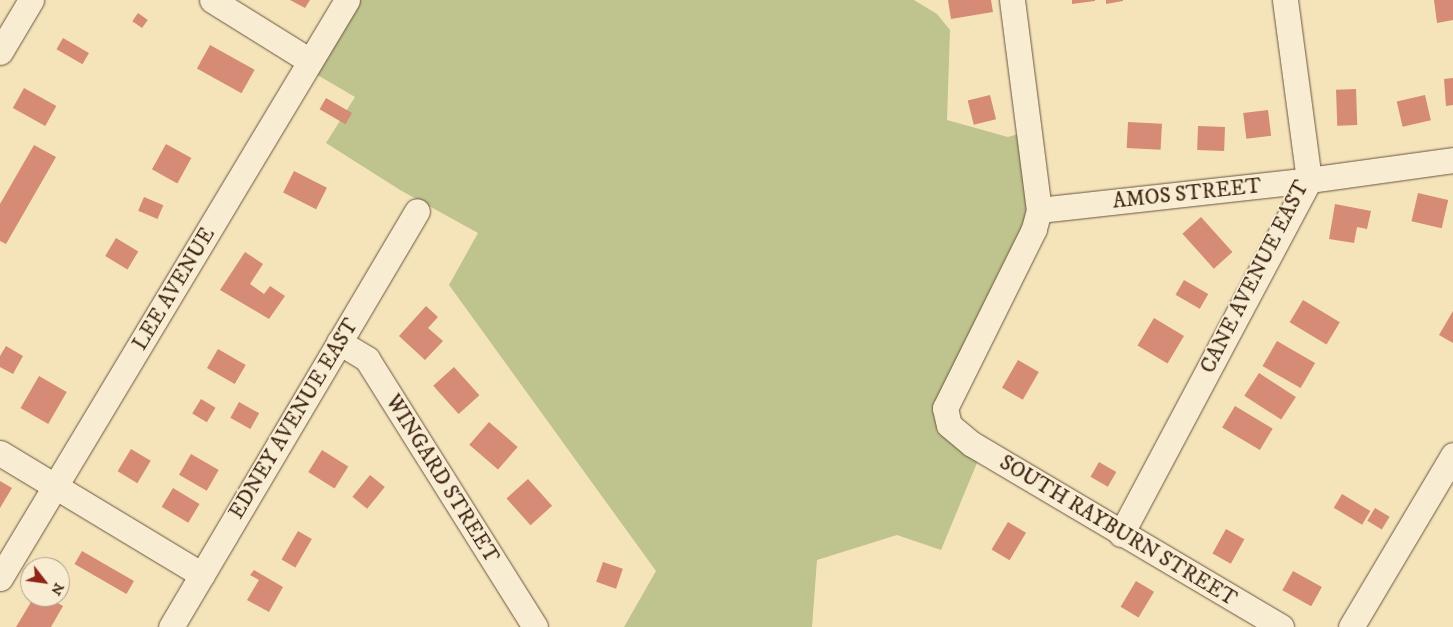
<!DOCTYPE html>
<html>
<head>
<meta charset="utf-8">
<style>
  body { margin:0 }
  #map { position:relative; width:1453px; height:627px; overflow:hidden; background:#f5e4ba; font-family:"IM FELL DW Pica",serif }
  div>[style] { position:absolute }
  .green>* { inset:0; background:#bfc38d }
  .building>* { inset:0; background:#d58b75; transform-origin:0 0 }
  .roads { filter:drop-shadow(0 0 1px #6c5540) drop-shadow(0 0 1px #6c5540) }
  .minor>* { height:25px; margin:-12.5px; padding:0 12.5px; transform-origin:12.5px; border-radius:12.5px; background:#f8edd2 }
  span { translate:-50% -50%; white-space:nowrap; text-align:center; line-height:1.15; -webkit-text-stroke:4px #f8edd2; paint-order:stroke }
  .street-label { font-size:21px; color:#3f2517 }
  .north { position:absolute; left:20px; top:557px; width:50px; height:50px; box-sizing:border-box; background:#f8edd2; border:1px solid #ae9d87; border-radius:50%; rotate:120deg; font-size:14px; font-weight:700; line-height:20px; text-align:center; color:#3f2517 }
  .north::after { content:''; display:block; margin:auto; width:18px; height:22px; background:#8f2418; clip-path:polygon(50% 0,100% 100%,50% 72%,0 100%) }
</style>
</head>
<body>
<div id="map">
  <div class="green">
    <i style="clip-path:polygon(358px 0,914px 0,937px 14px,950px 30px,947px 120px,1008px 137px,1021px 133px,1029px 209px,937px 432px,979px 458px,941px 550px,897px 535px,817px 560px,812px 627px,624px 627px,656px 571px,449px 285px,478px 233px,400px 190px,326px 143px,355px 97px,314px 73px)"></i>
  </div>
  <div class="building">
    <i style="clip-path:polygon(290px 0,310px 0,305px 8px)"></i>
    <i style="clip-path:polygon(948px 0,991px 0,993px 12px,951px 19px)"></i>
    <i style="clip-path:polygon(1072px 0,1095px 0,1095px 1px,1072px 4px)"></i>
    <i style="clip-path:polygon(1106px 0,1123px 0,1123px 1px,1106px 4px)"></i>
    <i style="clip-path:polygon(1434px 0,1453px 0,1453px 20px,1437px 23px)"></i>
    <i style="left:138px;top:13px;width:12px;height:10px;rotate:35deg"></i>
    <i style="left:63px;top:38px;width:30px;height:13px;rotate:30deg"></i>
    <i style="left:210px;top:45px;width:51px;height:27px;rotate:29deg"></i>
    <i style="clip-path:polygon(1453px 78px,1453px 105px,1446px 106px,1444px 79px)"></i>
    <i style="left:24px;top:88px;width:37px;height:23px;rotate:29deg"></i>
    <i style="left:1356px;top:89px;width:36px;height:20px;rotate:88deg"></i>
    <i style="left:990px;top:95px;width:25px;height:23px;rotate:76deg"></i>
    <i style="left:1425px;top:95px;width:26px;height:29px;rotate:77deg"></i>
    <i style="left:326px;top:98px;width:30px;height:13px;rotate:30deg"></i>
    <i style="left:1268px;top:110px;width:26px;height:25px;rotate:83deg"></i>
    <i style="left:1128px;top:122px;width:34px;height:26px;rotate:3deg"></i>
    <i style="left:1198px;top:126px;width:27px;height:24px;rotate:2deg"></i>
    <i style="left:166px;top:144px;width:29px;height:29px;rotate:29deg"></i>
    <i style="clip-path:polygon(34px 145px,56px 157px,6px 244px,0 241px,0 204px)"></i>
    <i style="left:294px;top:171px;width:37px;height:24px;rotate:27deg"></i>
    <i style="left:1418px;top:193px;width:31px;height:29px;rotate:13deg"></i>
    <i style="left:144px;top:197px;width:21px;height:15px;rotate:23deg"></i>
    <i style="clip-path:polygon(1335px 204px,1371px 211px,1367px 229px,1357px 227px,1354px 243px,1329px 239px)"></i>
    <i style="left:1201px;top:217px;width:47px;height:25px;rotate:48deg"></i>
    <i style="left:116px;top:238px;width:26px;height:21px;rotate:31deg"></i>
    <i style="clip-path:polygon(245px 252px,263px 264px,250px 284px,264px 294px,270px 286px,285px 296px,269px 319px,220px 290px)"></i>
    <i style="left:1184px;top:280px;width:28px;height:17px;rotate:30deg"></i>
    <i style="left:1303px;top:300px;width:43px;height:26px;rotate:31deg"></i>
    <i style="clip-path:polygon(426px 306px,438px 317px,428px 328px,443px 341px,425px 360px,399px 336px)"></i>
    <i style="clip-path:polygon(1453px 311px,1453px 343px,1439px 335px)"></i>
    <i style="left:1154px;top:318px;width:35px;height:32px;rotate:31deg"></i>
    <i style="left:1277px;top:341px;width:44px;height:29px;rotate:30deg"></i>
    <i style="clip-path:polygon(6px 346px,23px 356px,13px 374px,0 367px,0 356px)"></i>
    <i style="left:218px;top:349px;width:32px;height:22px;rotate:30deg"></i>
    <i style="left:1018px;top:360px;width:24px;height:32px;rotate:30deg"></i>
    <i style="left:454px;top:367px;width:38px;height:28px;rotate:48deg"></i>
    <i style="left:1259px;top:373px;width:44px;height:27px;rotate:33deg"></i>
    <i style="left:39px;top:376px;width:32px;height:37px;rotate:30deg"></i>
    <i style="left:201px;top:399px;width:17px;height:17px;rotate:31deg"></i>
    <i style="left:239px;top:402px;width:23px;height:18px;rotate:29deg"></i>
    <i style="left:1235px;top:406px;width:44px;height:25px;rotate:31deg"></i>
    <i style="left:489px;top:422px;width:38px;height:30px;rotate:41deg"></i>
    <i style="left:131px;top:449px;width:23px;height:26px;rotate:31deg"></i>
    <i style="left:322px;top:450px;width:31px;height:26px;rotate:32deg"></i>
    <i style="left:191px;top:454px;width:32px;height:24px;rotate:30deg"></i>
    <i style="left:1099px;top:462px;width:20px;height:17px;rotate:30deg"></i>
    <i style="left:370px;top:475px;width:19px;height:28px;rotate:39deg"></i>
    <i style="left:528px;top:479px;width:36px;height:29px;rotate:48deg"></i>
    <i style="clip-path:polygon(0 481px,12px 488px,0 508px)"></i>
    <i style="left:173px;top:488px;width:31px;height:22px;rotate:31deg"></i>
    <i style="left:1342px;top:494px;width:33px;height:16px;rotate:31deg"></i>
    <i style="left:1375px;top:508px;width:17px;height:15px;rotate:31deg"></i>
    <i style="left:1008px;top:522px;width:21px;height:32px;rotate:31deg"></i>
    <i style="left:1226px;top:529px;width:21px;height:28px;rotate:29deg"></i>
    <i style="left:298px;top:531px;width:16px;height:33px;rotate:30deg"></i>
    <i style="left:82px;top:551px;width:60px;height:15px;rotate:30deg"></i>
    <i style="left:603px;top:562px;width:21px;height:21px;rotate:19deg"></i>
    <i style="clip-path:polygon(254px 570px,283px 587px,269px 612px,247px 600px,259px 580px,250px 575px)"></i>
    <i style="left:1293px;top:571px;width:33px;height:22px;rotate:29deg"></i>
    <i style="left:1136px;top:581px;width:21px;height:30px;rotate:31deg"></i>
    <i style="clip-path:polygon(34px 597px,47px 597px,63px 606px,51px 627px,16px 627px)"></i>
  </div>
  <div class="roads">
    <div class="minor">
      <i style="left:212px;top:0;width:115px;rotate:31.9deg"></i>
      <i style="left:1012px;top:0;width:212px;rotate:82.7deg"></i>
      <i style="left:1039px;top:210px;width:20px;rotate:105deg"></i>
      <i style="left:1034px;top:229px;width:200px;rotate:116.4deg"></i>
      <i style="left:945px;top:408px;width:17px;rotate:77deg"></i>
      <i style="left:949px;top:425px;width:30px;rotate:40deg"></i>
      <i style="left:972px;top:444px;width:359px;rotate:30.6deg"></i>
      <i style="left:0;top:52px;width:61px;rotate:-59.2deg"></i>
      <i style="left:1039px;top:210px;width:272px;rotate:-6.3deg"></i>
      <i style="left:1309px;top:180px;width:145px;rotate:-7.9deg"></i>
      <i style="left:339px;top:342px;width:33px;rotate:31deg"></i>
      <i style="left:367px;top:359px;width:316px;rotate:57.9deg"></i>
      <i style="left:0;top:453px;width:236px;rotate:31.1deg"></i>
      <i style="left:1121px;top:534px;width:401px;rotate:-62deg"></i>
      <i style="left:1309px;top:180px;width:182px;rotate:-97.6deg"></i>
      <i style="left:0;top:578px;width:674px;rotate:-59.02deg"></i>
      <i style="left:171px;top:627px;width:483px;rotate:-59.4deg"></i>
      <i style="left:1351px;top:627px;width:200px;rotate:-59.3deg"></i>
    </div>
  </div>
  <div class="street-label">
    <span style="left:1187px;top:194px;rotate:-6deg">AMOS STREET</span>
    <span style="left:1255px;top:277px;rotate:-63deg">CANE AVENUE EAST</span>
    <span style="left:174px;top:289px;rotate:-59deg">LEE AVENUE</span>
    <span style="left:294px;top:419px;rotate:-59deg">EDNEY AVENUE EAST</span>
    <span style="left:442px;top:479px;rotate:58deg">WINGARD STREET</span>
    <span style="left:1118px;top:531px;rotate:31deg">SOUTH RAYBURN STREET</span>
  </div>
  <div class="north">N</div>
</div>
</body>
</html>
